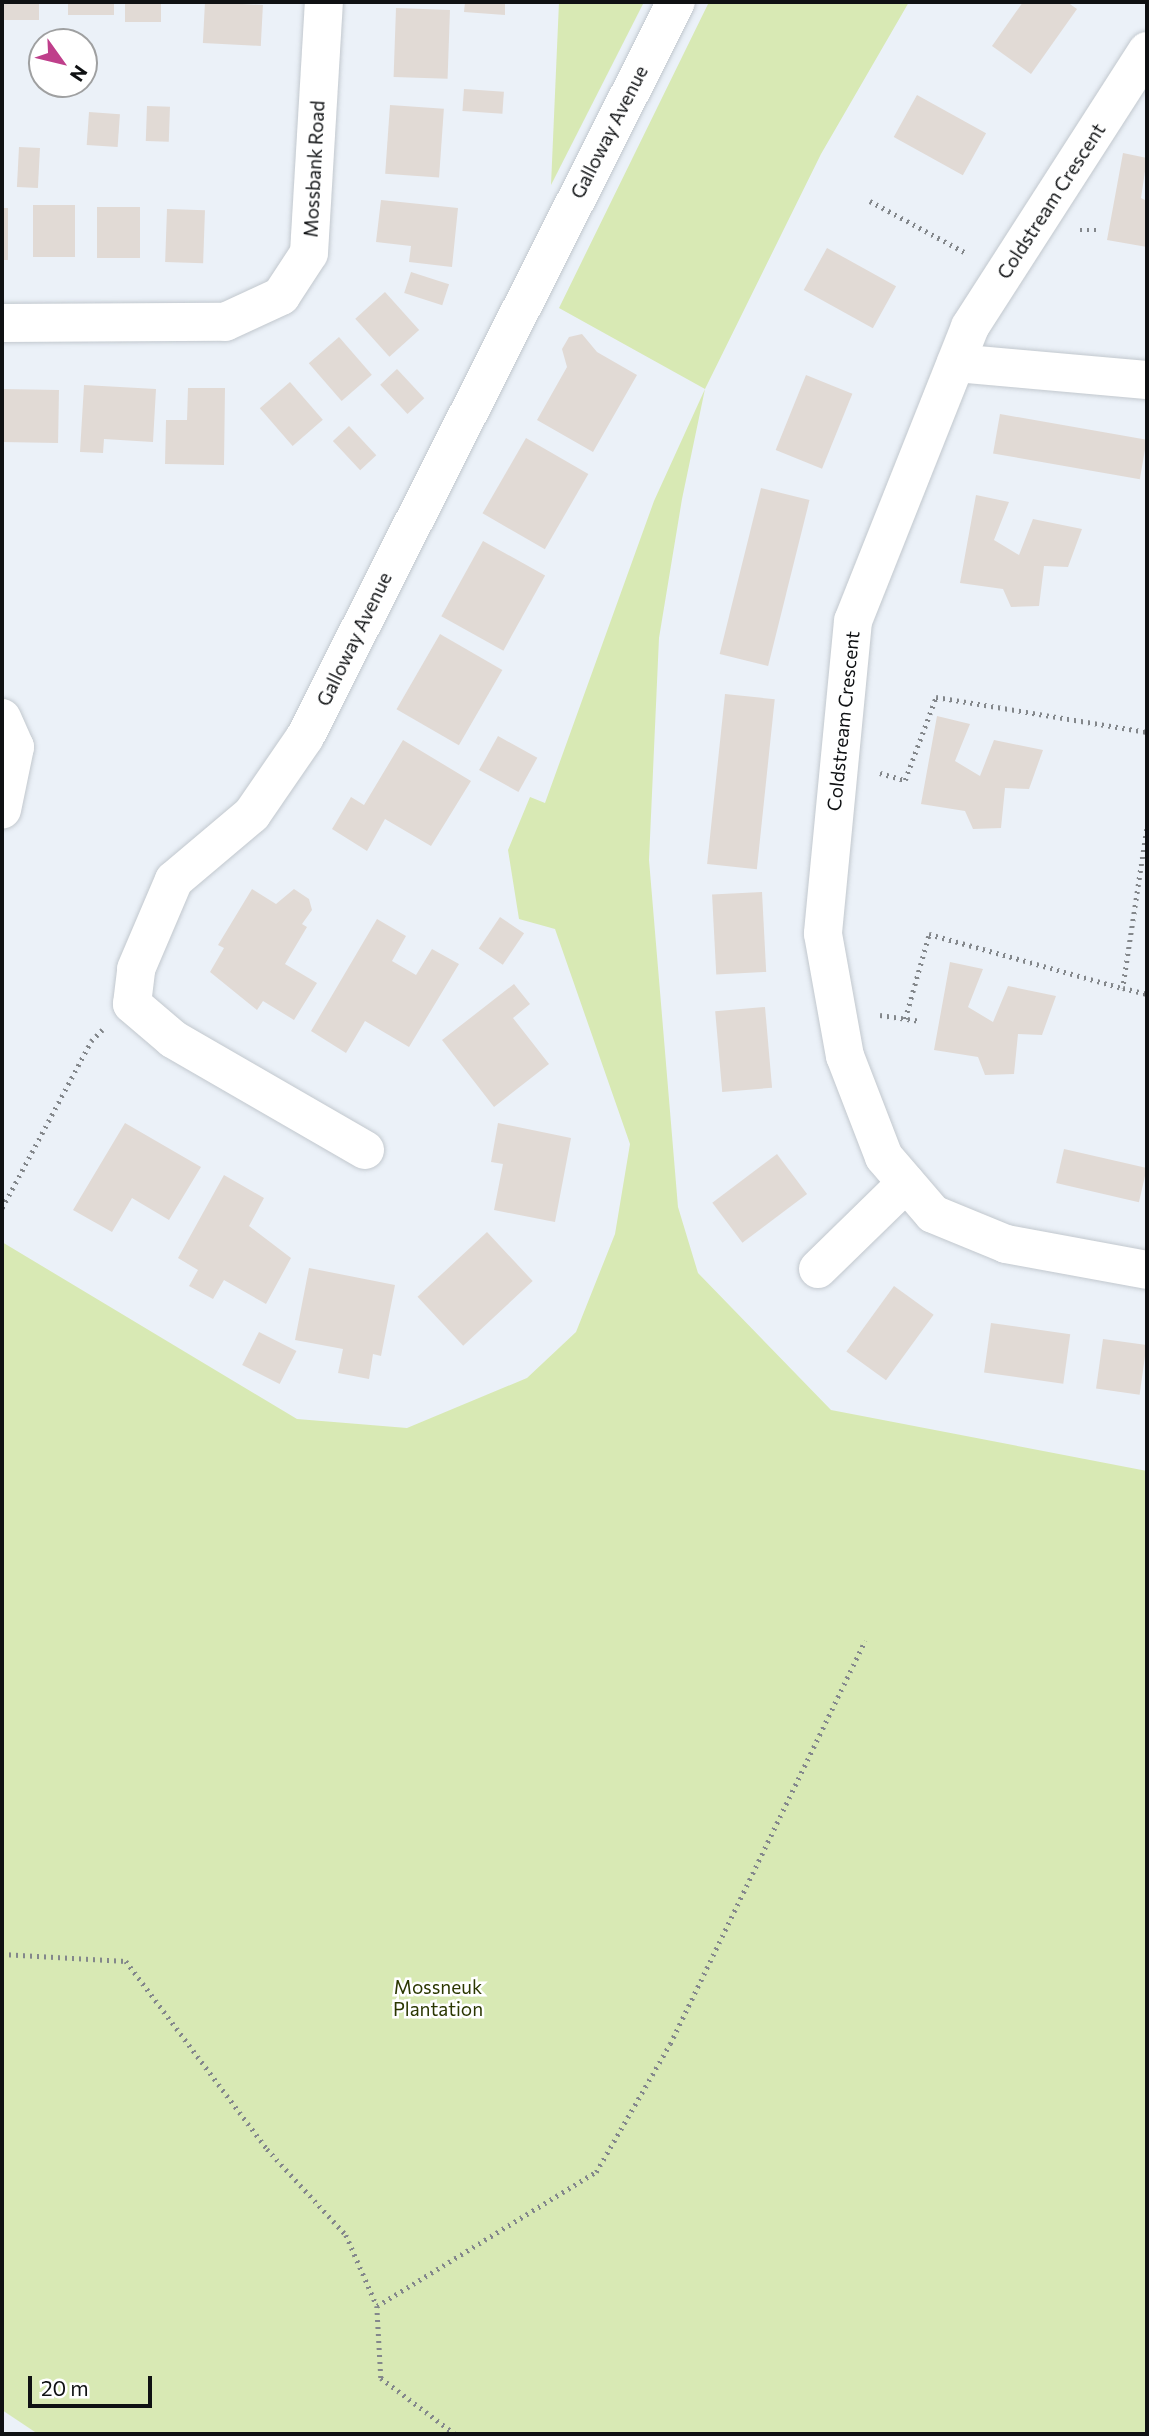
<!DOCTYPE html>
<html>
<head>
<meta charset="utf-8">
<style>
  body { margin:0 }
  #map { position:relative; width:1149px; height:2436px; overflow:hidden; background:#ebf1f8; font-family:Commissioner,sans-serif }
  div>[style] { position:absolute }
  .green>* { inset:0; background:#d8e9b4 }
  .building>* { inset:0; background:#e1dad5; transform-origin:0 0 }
  .path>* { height:4.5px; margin-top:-2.25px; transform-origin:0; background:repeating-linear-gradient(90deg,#83878b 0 2px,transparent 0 7px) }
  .roads { filter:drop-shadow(0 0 2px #c2c8ce) drop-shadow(0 0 2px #c2c8ce) }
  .minor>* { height:38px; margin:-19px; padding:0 19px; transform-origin:19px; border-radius:19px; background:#fff }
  span { translate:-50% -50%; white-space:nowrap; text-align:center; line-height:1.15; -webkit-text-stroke:5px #fff; paint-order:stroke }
  .street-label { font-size:19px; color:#0f1113 }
  .park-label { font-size:19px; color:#2b3701 }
  .frame { position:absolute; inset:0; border:4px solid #0f1113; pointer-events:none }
  .north { position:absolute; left:28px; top:28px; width:70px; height:70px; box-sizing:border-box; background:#fff; border:2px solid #9fa0a1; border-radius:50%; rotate:124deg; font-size:19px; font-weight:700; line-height:28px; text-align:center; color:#0f1113 }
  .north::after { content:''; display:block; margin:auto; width:24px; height:32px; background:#bf3f8b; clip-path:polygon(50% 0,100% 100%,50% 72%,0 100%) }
  .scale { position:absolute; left:28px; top:2376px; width:124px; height:32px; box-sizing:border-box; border:4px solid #0f1113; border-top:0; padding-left:9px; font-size:21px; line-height:24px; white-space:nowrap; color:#0f1113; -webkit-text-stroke:5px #fff; paint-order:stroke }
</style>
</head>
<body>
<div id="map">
  <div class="green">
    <i style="clip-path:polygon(559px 2px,644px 2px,551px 185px)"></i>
    <i style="clip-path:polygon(709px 2px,909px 2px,821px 154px,705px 389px,682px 499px,659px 638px,649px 860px,678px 1207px,698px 1273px,831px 1410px,1147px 1471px,1147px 2434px,38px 2434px,2px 2410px,2px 1242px,297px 1419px,407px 1428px,527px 1378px,576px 1332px,615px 1234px,630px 1144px,555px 929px,519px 919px,508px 850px,530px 797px,545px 803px,654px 501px,705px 389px,559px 308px)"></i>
  </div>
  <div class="building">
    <i style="left:2px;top:2px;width:37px;height:18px"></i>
    <i style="left:68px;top:2px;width:46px;height:13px"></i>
    <i style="left:125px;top:2px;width:36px;height:20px"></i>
    <i style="left:205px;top:2px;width:58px;height:41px;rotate:3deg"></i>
    <i style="clip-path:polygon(465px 2px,505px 2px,505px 15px,464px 12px)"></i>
    <i style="clip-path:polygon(1023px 2px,1067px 2px,1077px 9px,1031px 74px,992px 46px)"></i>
    <i style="left:396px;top:8px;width:54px;height:69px;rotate:2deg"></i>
    <i style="left:464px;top:89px;width:40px;height:22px;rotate:4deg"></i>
    <i style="left:917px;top:95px;width:79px;height:48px;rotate:29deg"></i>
    <i style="left:390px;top:105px;width:54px;height:69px;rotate:4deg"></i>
    <i style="left:147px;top:106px;width:23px;height:35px;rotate:2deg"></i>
    <i style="left:89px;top:112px;width:31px;height:33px;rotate:4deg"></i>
    <i style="left:19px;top:147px;width:21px;height:40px;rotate:3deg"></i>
    <i style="clip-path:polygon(1123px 153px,1147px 158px,1141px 198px,1147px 201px,1147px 247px,1107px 240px)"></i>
    <i style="clip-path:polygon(381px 200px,458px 208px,452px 267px,409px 262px,411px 246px,376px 242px)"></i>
    <i style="left:33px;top:205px;width:42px;height:52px"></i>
    <i style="left:97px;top:207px;width:43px;height:51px"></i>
    <i style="left:2px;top:208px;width:6px;height:52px"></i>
    <i style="left:167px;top:209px;width:38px;height:53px;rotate:2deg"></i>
    <i style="left:827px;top:248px;width:79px;height:48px;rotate:29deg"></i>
    <i style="left:411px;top:272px;width:40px;height:22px;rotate:18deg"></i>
    <i style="left:385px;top:292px;width:51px;height:40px;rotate:48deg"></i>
    <i style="clip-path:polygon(582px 334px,597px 352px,637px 375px,593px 452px,537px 420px,567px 367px,562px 349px,569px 337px)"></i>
    <i style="left:339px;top:337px;width:50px;height:40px;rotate:49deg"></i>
    <i style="left:397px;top:369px;width:40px;height:23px;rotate:47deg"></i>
    <i style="left:806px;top:375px;width:50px;height:81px;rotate:22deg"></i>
    <i style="left:290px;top:382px;width:50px;height:40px;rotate:49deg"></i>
    <i style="clip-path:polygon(84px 385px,156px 389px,153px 442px,104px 439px,103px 453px,80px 452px)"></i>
    <i style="clip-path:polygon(188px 388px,225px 388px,224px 465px,165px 464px,166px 420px,187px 420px)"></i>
    <i style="left:2px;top:389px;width:57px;height:53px;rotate:1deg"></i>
    <i style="left:1000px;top:414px;width:149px;height:40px;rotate:10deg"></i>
    <i style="left:349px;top:426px;width:40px;height:22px;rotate:47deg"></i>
    <i style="left:526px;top:438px;width:72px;height:87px;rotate:30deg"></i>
    <i style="left:761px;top:488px;width:50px;height:171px;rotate:14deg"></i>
    <i style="clip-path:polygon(976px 495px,1009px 502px,994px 540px,1019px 555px,1033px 519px,1082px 529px,1068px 567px,1044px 566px,1039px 606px,1011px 607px,1003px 589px,960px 583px)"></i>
    <i style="left:483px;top:541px;width:71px;height:86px;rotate:29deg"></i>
    <i style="left:440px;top:634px;width:72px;height:87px;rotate:30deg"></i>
    <i style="left:725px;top:694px;width:50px;height:171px;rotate:6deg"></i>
    <i style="clip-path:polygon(937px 716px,970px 724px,955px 761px,980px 776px,994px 740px,1043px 750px,1029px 789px,1005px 788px,1001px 828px,973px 829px,965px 811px,921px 804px)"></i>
    <i style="left:498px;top:736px;width:45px;height:39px;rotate:29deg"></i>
    <i style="clip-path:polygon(403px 740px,471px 781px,431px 846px,385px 819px,367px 851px,332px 829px,351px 797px,364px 805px)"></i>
    <i style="clip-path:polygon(252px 889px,276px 904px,294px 889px,309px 899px,312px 910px,302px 924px,307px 927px,285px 964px,317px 983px,294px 1020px,263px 1001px,257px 1010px,210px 972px,224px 948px,218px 945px)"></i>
    <i style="left:762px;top:892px;width:80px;height:50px;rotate:87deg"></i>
    <i style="left:500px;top:917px;width:29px;height:38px;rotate:34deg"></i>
    <i style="clip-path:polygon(377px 919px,406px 936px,392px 961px,416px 975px,432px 949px,459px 964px,409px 1047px,365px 1021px,346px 1053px,311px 1031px)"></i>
    <i style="clip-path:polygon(950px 962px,983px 969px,968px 1007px,993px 1022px,1008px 986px,1056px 996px,1042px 1035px,1018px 1034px,1014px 1074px,985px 1075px,978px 1057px,934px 1050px)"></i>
    <i style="clip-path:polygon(514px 984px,530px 1004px,513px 1018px,549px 1064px,494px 1107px,442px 1040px)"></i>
    <i style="left:765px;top:1007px;width:81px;height:50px;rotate:85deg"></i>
    <i style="clip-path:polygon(125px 1123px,201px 1167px,169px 1220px,132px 1198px,112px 1232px,73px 1210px)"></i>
    <i style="clip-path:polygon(498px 1123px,571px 1138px,555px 1222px,494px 1210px,503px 1164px,491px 1162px)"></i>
    <i style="left:1064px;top:1149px;width:85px;height:35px;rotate:13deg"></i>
    <i style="left:777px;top:1154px;width:50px;height:81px;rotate:53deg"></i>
    <i style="clip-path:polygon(224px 1175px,264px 1198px,249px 1226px,291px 1258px,266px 1304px,224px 1280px,213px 1299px,189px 1286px,198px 1270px,178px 1258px)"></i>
    <i style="left:487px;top:1232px;width:67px;height:95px;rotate:47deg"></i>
    <i style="clip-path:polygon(309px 1268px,395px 1285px,381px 1356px,373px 1354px,369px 1379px,338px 1373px,343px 1349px,295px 1340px)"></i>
    <i style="left:894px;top:1286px;width:49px;height:81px;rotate:36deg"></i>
    <i style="left:991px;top:1323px;width:80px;height:50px;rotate:8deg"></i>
    <i style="left:259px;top:1332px;width:42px;height:37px;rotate:27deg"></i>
    <i style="left:1103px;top:1339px;width:44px;height:50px;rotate:8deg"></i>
  </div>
  <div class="path">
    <i style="left:870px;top:201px;width:111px;rotate:28.4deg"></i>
    <i style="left:1080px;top:230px;width:19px"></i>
    <i style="left:880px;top:773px;width:26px;rotate:16deg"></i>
    <i style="left:905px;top:780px;width:89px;rotate:-69.5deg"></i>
    <i style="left:936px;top:697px;width:214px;rotate:9.4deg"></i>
    <i style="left:1147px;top:829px;width:161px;rotate:98.6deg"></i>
    <i style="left:1123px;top:988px;width:25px;rotate:14deg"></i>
    <i style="left:880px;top:1015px;width:41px;rotate:8.3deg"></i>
    <i style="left:905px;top:1019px;width:88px;rotate:-74.2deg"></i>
    <i style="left:929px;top:934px;width:201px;rotate:15.6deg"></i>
    <i style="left:2px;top:1208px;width:189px;rotate:-61.9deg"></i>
    <i style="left:91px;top:1041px;width:16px;rotate:-45deg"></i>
    <i style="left:2px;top:1954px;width:124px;rotate:3.2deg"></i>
    <i style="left:126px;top:1961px;width:235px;rotate:53.1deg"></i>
    <i style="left:267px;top:2149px;width:117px;rotate:47.4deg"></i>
    <i style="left:346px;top:2235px;width:77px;rotate:66.4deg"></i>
    <i style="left:377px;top:2306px;width:72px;rotate:86.8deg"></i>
    <i style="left:381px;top:2378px;width:93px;rotate:37.1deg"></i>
    <i style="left:377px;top:2306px;width:257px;rotate:-31.5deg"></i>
    <i style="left:596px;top:2172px;width:148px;rotate:-60deg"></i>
    <i style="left:670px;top:2044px;width:448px;rotate:-64.2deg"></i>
  </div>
  <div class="roads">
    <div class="minor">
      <i style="left:1147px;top:51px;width:328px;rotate:122.7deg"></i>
      <i style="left:970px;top:327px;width:316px;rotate:111.7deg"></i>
      <i style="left:853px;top:621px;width:314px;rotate:95.5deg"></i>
      <i style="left:823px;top:934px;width:124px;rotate:79.8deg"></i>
      <i style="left:845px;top:1056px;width:108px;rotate:68.9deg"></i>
      <i style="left:884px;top:1157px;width:75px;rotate:49.3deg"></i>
      <i style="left:933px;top:1214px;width:79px;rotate:22.3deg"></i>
      <i style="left:1006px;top:1244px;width:143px;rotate:10.4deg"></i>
      <i style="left:2px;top:323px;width:223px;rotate:-0.3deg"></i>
      <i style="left:225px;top:322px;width:62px;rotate:-24.9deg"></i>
      <i style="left:281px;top:296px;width:51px;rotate:-56.9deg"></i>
      <i style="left:309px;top:253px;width:251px;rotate:-86.6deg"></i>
      <i style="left:956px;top:363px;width:192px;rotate:5.1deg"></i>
      <i style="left:2px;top:718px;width:32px;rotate:66deg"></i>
      <i style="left:15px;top:747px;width:64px;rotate:101.7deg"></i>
      <i style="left:365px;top:1150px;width:222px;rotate:-150deg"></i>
      <i style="left:173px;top:1039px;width:54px;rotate:-139.5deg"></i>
      <i style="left:132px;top:1004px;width:35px;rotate:-83deg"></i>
      <i style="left:136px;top:969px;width:97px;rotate:-66.9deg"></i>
      <i style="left:174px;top:880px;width:102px;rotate:-40.2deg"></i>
      <i style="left:252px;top:814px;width:93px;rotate:-55.5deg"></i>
      <i style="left:305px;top:737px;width:823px;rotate:-63.22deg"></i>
      <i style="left:818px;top:1269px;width:123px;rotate:-44.3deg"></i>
    </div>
  </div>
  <div class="street-label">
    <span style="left:609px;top:132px;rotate:-63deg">Galloway Avenue</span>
    <span style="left:314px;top:169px;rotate:-87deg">Mossbank Road</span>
    <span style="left:1051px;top:201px;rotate:-57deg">Coldstream Crescent</span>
    <span style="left:354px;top:639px;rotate:-64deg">Galloway Avenue</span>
    <span style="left:843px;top:721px;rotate:-84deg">Coldstream Crescent</span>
  </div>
  <div class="park-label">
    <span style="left:438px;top:1998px">Mossneuk<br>Plantation</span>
  </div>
  <div class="frame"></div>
  <div class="north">N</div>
  <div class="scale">20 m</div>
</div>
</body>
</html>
